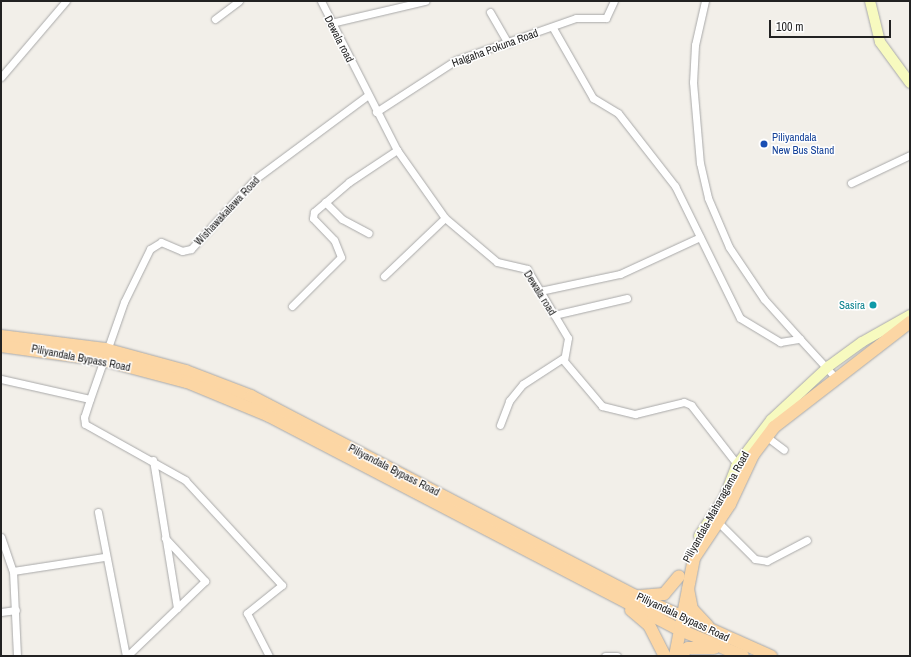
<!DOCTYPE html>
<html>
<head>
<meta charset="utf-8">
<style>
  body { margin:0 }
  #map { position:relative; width:911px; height:657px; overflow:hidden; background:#f2efe9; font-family:"Archivo Narrow",sans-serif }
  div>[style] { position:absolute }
  .roads { filter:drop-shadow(0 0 1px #a9a9a9) drop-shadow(0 0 1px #a9a9a9) }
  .street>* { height:7px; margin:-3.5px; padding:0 3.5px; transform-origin:3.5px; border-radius:3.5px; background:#fff }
  .secondary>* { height:10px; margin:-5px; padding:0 5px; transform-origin:5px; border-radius:5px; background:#f7fabf }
  .primary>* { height:12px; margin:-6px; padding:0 6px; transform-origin:6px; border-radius:6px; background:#fcd6a4 }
  .dots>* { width:11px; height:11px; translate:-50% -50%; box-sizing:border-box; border:2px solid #fff; border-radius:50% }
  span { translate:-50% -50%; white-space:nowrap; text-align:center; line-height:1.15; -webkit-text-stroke:3px #fff; paint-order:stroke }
  .street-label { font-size:11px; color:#222 }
  .transit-label { font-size:11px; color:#164399 }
  .left { translate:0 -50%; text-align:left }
  .culture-label { font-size:11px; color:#0d838f }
  .right { translate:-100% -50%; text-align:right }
  .frame { position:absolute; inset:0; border:2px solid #222; pointer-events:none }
  .scale { position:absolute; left:769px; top:20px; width:122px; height:18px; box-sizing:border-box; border:2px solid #222; border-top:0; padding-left:5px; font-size:12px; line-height:14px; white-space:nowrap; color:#222; -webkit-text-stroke:3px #fff; paint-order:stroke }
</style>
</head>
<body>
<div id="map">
  <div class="roads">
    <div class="street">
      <i style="left:321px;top:1px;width:167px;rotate:63deg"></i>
      <i style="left:397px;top:150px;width:83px;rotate:54.8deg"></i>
      <i style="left:445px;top:218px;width:68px;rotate:40.2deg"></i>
      <i style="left:497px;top:262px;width:31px;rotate:13deg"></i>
      <i style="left:527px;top:269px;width:80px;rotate:59.3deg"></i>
      <i style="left:568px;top:338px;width:23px;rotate:100deg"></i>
      <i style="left:564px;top:361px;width:59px;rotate:49.8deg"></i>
      <i style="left:602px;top:406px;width:34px;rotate:14deg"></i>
      <i style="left:635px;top:414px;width:50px;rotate:-13.8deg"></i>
      <i style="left:684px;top:402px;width:8px;rotate:23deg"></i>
      <i style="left:691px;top:405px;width:80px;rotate:52.1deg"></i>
      <i style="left:705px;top:1px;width:45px;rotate:102.8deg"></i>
      <i style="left:695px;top:45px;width:37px;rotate:93deg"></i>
      <i style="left:693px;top:82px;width:81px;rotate:85.1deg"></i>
      <i style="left:700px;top:163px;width:36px;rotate:77deg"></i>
      <i style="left:708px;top:198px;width:53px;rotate:66.8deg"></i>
      <i style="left:729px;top:247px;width:63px;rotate:56.1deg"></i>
      <i style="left:764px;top:299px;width:54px;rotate:48deg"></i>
      <i style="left:490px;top:12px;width:36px;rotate:60deg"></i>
      <i style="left:215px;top:19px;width:30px;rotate:-37deg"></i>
      <i style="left:331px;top:23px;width:97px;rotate:-13.2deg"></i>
      <i style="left:553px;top:28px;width:81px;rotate:60.3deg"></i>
      <i style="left:593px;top:98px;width:29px;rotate:31deg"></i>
      <i style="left:618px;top:113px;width:93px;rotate:52deg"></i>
      <i style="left:675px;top:186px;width:147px;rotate:63.8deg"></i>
      <i style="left:740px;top:318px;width:47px;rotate:31deg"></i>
      <i style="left:780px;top:342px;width:20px;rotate:-9deg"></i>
      <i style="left:800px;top:339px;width:52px;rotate:47.4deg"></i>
      <i style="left:1px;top:77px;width:100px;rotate:-49.5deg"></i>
      <i style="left:376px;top:112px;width:95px;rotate:-33deg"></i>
      <i style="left:456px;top:60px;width:127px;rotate:-19.3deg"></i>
      <i style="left:576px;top:18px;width:30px"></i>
      <i style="left:606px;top:18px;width:19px;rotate:-65deg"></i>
      <i style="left:851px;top:183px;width:65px;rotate:-25.4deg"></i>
      <i style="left:325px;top:202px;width:24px;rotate:45deg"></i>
      <i style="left:342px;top:219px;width:30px;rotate:28deg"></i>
      <i style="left:384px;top:276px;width:84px;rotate:-43.6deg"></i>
      <i style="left:540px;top:291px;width:82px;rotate:-12deg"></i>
      <i style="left:620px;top:274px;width:88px;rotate:-24.8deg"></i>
      <i style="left:292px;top:306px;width:69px;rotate:-45deg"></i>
      <i style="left:341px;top:257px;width:18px;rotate:-112deg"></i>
      <i style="left:334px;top:240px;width:30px;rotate:-134deg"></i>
      <i style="left:313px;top:218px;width:6px;rotate:-81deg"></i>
      <i style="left:314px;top:212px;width:46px;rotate:-40.6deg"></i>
      <i style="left:349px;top:182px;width:58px;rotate:-33.7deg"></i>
      <i style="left:554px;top:315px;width:75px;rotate:-13.1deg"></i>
      <i style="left:1px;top:379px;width:91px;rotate:12.7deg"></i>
      <i style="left:90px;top:399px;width:103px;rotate:-70.7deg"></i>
      <i style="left:124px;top:302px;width:59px;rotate:-63.9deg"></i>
      <i style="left:150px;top:249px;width:13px;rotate:-32deg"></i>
      <i style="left:161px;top:242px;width:23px;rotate:23deg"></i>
      <i style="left:182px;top:251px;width:9px;rotate:-13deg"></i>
      <i style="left:191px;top:249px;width:95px;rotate:-47.6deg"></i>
      <i style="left:255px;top:179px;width:141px;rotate:-36.6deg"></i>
      <i style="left:90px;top:399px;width:19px;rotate:108deg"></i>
      <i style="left:84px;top:417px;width:7px;rotate:82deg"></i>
      <i style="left:85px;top:424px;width:115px;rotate:29.2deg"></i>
      <i style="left:185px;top:480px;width:143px;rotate:47.3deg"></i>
      <i style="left:282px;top:585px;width:45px;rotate:141.3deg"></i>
      <i style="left:247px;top:613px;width:48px;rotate:62.9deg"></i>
      <i style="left:500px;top:425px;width:26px;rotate:-69deg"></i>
      <i style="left:509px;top:401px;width:22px;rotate:-51deg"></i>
      <i style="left:523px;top:384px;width:48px;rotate:-33deg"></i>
      <i style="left:767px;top:437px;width:21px;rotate:37deg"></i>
      <i style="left:98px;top:512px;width:147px;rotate:79deg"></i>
      <i style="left:718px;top:522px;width:52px;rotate:45deg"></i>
      <i style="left:755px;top:559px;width:12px;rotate:9deg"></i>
      <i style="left:767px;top:561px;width:45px;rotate:-27.7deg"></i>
      <i style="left:1px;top:537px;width:36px;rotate:71deg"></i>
      <i style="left:13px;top:571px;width:85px;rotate:87.3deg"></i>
      <i style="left:165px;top:538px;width:59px;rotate:47.1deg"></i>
      <i style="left:205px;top:581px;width:39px;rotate:136deg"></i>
      <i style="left:13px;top:571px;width:92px;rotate:-8.7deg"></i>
      <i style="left:1px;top:612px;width:15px;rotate:-8deg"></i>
      <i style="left:127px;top:656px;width:69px;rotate:-43.8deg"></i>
      <i style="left:177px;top:608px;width:150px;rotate:-99.2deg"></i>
      <i style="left:605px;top:656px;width:12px"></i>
    </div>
    <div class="secondary">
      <i style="left:870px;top:1px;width:42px;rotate:76.3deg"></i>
      <i style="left:880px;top:42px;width:51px;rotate:53.8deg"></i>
      <i style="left:699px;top:536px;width:45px;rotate:-56.7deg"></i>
      <i style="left:724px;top:498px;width:34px;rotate:-69deg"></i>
      <i style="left:736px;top:466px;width:58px;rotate:-52.7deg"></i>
      <i style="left:771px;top:420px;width:79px;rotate:-43deg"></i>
      <i style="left:829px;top:366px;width:41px;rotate:-36deg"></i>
      <i style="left:862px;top:342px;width:55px;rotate:-29.4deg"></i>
    </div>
    <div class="primary">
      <i style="left:1px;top:336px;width:105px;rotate:7.1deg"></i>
      <i style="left:105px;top:349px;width:84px;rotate:15.2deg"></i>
      <i style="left:186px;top:371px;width:70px;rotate:21deg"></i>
      <i style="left:251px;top:396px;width:434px;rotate:27.5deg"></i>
      <i style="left:636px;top:596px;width:148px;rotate:24deg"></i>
      <i style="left:1px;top:346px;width:103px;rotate:7.8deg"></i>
      <i style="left:103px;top:360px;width:87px;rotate:14.7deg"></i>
      <i style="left:187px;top:382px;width:89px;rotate:22.5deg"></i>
      <i style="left:269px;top:416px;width:463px;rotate:27.5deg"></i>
      <i style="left:680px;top:630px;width:68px;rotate:22.4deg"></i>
      <i style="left:688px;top:589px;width:20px;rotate:79deg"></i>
      <i style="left:692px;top:609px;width:23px;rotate:47deg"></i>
      <i style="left:640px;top:596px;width:24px;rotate:-5deg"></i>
      <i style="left:664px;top:594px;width:23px;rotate:-50deg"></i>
      <i style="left:631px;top:610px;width:23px;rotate:40deg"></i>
      <i style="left:649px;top:625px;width:35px;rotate:63deg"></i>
      <i style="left:675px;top:656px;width:100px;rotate:-79deg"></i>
      <i style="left:694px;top:558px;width:65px;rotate:-56.3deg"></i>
      <i style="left:730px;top:504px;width:54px;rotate:-64.9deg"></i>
      <i style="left:753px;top:455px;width:35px;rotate:-53deg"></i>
      <i style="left:774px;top:427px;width:172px;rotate:-37.7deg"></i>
      <i style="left:679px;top:656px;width:12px;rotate:-42deg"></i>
      <i style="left:688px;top:648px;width:26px"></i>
    </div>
  </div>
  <div class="dots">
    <i style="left:764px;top:144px;background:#1a4fb4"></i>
    <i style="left:873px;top:305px;background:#0f9aa8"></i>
  </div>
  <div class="street-label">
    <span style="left:339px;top:39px;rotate:63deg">Dewala road</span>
    <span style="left:495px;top:48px;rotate:-20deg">Halgaha Pokuna Road</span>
    <span style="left:227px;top:211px;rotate:-47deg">Wishawakalawa Road</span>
    <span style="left:540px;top:293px;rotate:58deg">Dewala road</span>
    <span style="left:81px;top:358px;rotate:11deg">Piliyandala Bypass Road</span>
    <span style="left:394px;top:470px;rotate:27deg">Piliyandala Bypass Road</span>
    <span style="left:716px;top:507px;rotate:-61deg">Piliyandala-Maharagama Road</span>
    <span style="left:683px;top:617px;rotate:25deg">Piliyandala Bypass Road</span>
  </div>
  <div class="transit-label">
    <span class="left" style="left:772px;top:144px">Piliyandala<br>New Bus Stand</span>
  </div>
  <div class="culture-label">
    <span class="right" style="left:865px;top:305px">Sasira</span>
  </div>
  <div class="frame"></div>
  <div class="scale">100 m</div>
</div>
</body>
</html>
